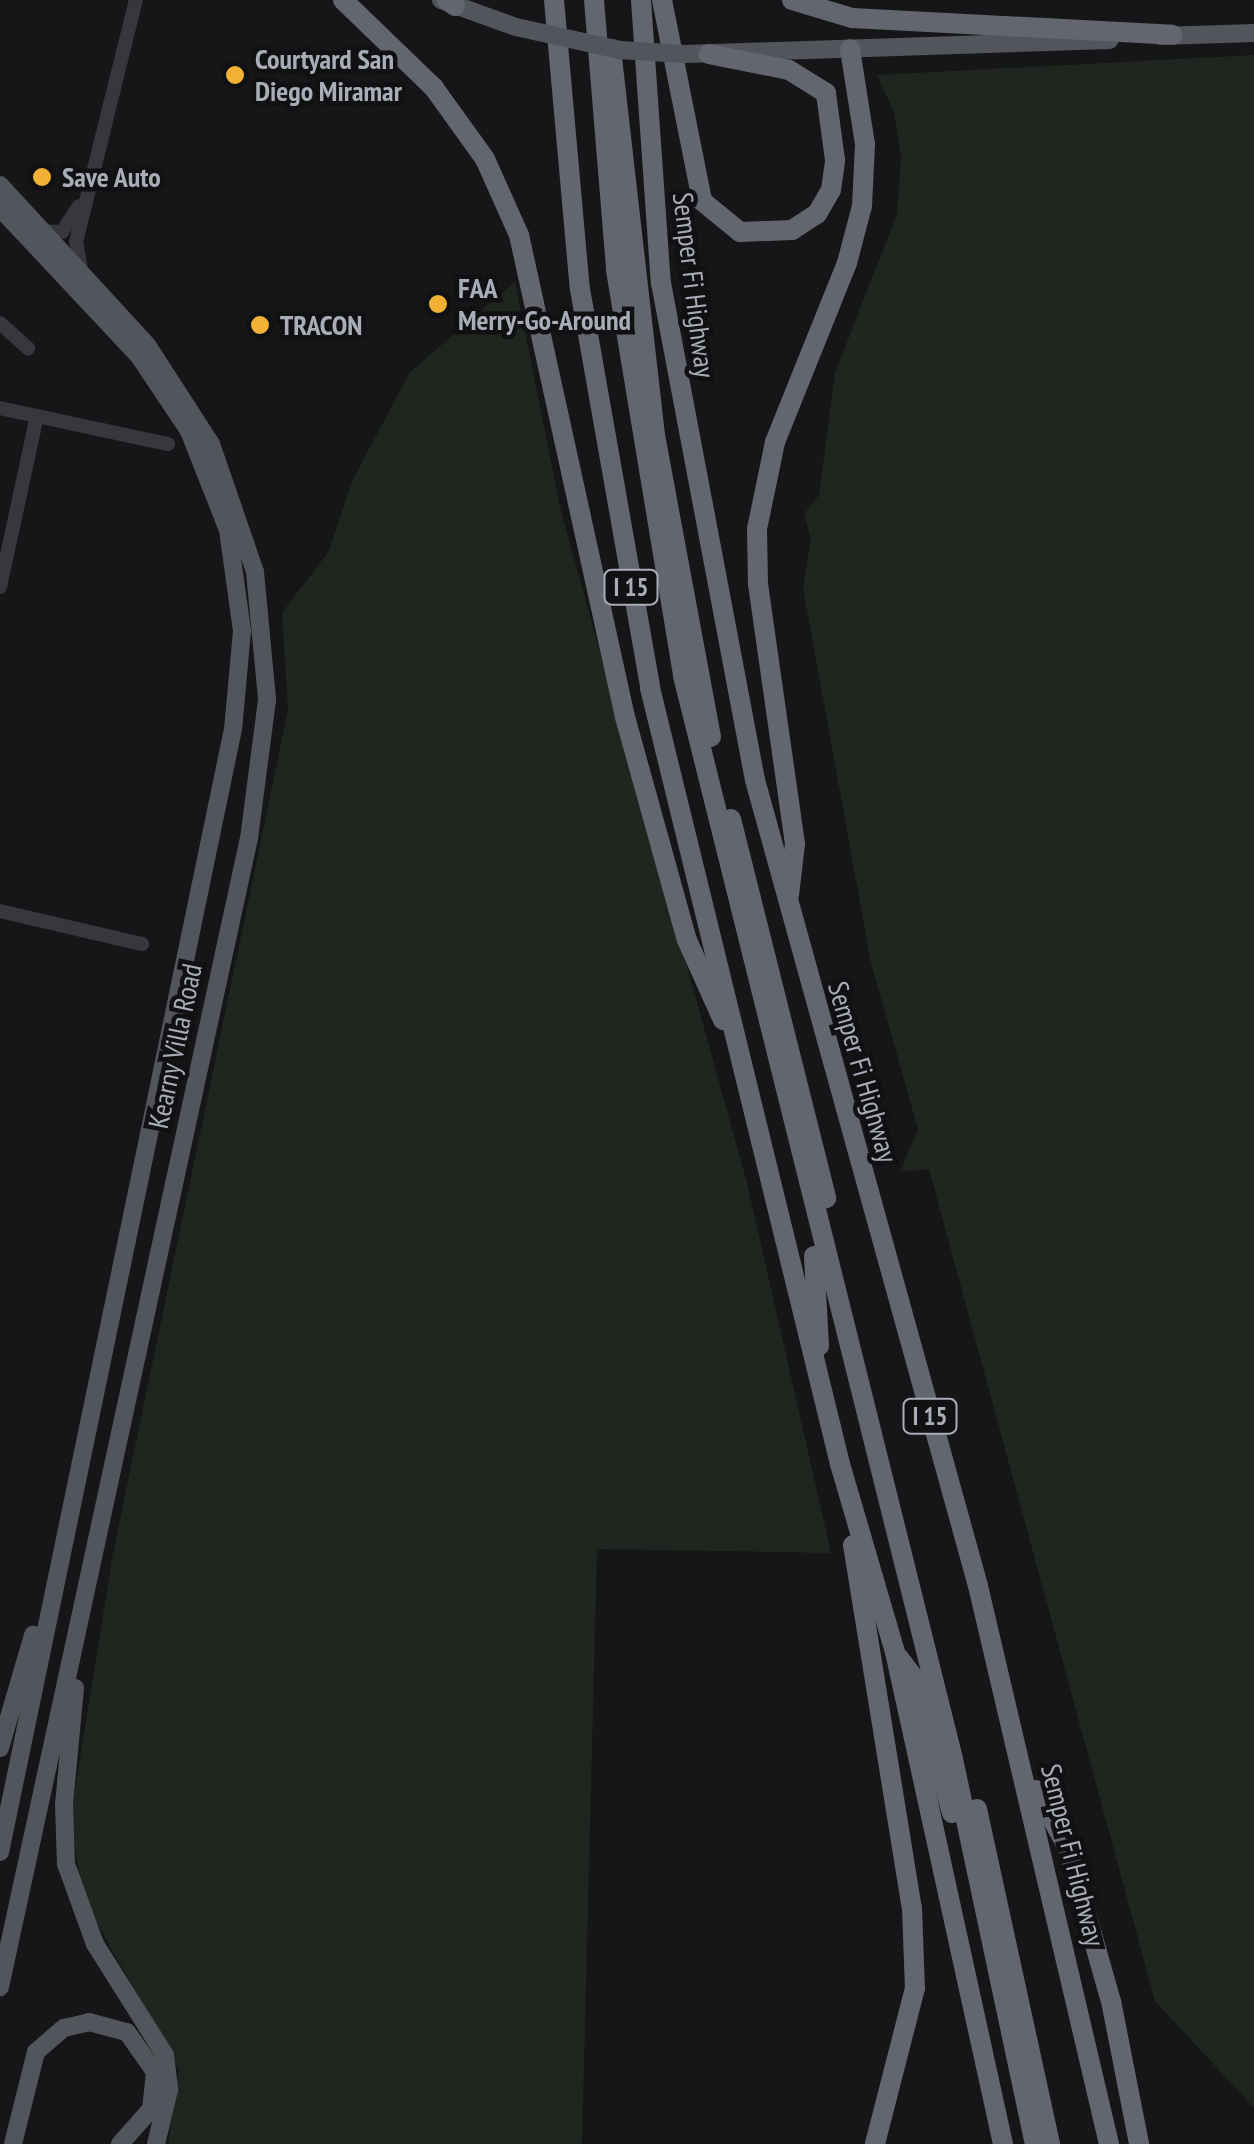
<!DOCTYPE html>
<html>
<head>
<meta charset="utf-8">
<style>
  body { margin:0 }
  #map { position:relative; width:1254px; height:2144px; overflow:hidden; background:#161618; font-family:"PT Sans Narrow",sans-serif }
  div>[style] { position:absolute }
  .green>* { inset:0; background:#1e261f }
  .minor>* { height:14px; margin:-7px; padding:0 7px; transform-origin:7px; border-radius:7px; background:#37383d }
  .major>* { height:18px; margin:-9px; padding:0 9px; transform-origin:9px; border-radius:9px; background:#53555c }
  .highway>* { height:20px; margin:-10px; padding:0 10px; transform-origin:10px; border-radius:10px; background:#63666e }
  .major-bridge>* { height:18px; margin:-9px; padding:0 9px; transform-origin:9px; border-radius:9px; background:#53555c }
  .dots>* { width:28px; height:28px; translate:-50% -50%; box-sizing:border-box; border:5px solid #111113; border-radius:50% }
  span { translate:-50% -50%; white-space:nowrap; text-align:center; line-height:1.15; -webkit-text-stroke:9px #111113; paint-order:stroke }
  .shield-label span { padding:2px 8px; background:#111113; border:2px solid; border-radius:8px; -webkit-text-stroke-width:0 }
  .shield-label { font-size:25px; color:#a8adb8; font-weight:700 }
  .poi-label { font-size:28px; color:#a8adb8; font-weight:700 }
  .left { translate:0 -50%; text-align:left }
  .street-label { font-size:28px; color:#a8adb8 }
</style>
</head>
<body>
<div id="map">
  <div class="green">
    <i style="clip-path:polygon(1254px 55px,1254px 2108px,1155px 2001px,929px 1169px,900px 1172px,918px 1129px,871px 963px,803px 588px,811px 539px,804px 514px,819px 495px,835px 373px,897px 214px,901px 157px,894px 113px,877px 75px)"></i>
    <i style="clip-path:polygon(515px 282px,561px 511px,747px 1183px,831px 1553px,597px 1549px,582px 2144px,168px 2144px,179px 2069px,81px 1894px,71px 1815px,113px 1553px,288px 710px,282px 613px,329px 551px,352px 481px,410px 372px)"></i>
  </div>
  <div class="minor">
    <i style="left:42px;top:231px;width:20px;rotate:3deg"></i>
    <i style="left:62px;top:232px;width:31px;rotate:-57deg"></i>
    <i style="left:82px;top:275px;width:34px;rotate:-100deg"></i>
    <i style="left:76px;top:242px;width:249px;rotate:-76.1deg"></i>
    <i style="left:0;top:323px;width:38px;rotate:42deg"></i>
    <i style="left:0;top:408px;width:172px;rotate:12.1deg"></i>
    <i style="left:0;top:587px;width:175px;rotate:-77.8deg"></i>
    <i style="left:0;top:911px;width:146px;rotate:13.1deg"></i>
  </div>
  <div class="major">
    <i style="left:441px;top:0;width:80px;rotate:19.8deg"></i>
    <i style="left:1160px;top:36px;width:94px;rotate:-1.8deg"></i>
    <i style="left:685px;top:54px;width:425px;rotate:-1.9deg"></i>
    <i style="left:0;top:185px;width:217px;rotate:47.4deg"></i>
    <i style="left:147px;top:345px;width:118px;rotate:57.1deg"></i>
    <i style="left:211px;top:444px;width:135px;rotate:71deg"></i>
    <i style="left:255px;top:572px;width:129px;rotate:84.6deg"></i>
    <i style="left:267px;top:700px;width:139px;rotate:97.4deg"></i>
    <i style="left:249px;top:838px;width:1176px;rotate:102.23deg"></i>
    <i style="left:0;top:208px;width:203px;rotate:46.8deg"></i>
    <i style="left:139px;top:356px;width:90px;rotate:56.3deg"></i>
    <i style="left:189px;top:431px;width:106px;rotate:68.5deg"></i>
    <i style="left:228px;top:530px;width:102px;rotate:82.1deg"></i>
    <i style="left:242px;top:631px;width:98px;rotate:95.2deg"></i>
    <i style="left:233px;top:729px;width:1147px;rotate:101.72deg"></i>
    <i style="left:75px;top:1688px;width:117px;rotate:95.4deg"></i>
    <i style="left:64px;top:1804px;width:60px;rotate:88.1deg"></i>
    <i style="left:66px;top:1864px;width:85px;rotate:70.1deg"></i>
    <i style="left:95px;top:1944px;width:131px;rotate:57.8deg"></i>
    <i style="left:165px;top:2055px;width:35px;rotate:83deg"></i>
    <i style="left:169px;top:2090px;width:56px;rotate:103.5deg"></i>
    <i style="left:0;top:1748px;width:118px;rotate:-73.7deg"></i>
    <i style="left:13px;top:2144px;width:95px;rotate:-76deg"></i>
    <i style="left:36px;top:2052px;width:37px;rotate:-41deg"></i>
    <i style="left:64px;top:2028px;width:26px;rotate:-13deg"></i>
    <i style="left:89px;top:2022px;width:39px;rotate:15deg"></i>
    <i style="left:127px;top:2032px;width:49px;rotate:55deg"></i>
    <i style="left:155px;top:2072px;width:37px;rotate:96deg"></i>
    <i style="left:151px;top:2109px;width:47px;rotate:131.5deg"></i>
  </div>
  <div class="highway">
    <i style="left:343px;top:0;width:127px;rotate:44deg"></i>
    <i style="left:434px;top:88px;width:87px;rotate:54.3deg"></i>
    <i style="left:485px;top:159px;width:83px;rotate:65.9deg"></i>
    <i style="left:519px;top:235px;width:494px;rotate:77.6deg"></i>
    <i style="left:625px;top:717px;width:231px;rotate:74.5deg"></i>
    <i style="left:687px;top:940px;width:88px;rotate:65.8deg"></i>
    <i style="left:447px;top:0;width:10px;rotate:37deg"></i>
    <i style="left:554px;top:0;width:290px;rotate:84.9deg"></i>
    <i style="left:580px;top:289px;width:405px;rotate:80deg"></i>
    <i style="left:650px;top:688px;width:799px;rotate:76.24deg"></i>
    <i style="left:840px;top:1464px;width:196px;rotate:73.7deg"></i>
    <i style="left:895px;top:1652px;width:504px;rotate:77.62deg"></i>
    <i style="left:594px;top:0;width:271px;rotate:85.3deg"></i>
    <i style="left:616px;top:270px;width:411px;rotate:80.6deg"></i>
    <i style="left:683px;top:676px;width:1116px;rotate:76deg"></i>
    <i style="left:953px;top:1759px;width:394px;rotate:78deg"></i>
    <i style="left:641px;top:0;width:284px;rotate:86deg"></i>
    <i style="left:661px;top:283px;width:506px;rotate:79.29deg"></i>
    <i style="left:755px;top:780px;width:836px;rotate:74.53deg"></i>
    <i style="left:978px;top:1586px;width:573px;rotate:76.79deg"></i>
    <i style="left:662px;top:0;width:205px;rotate:78.7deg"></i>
    <i style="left:702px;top:201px;width:49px;rotate:39.2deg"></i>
    <i style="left:740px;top:232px;width:52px;rotate:-2.2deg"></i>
    <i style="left:792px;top:230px;width:30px;rotate:-33deg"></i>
    <i style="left:817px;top:214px;width:28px;rotate:-60deg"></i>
    <i style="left:831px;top:190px;width:30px;rotate:-82deg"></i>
    <i style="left:835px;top:160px;width:68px;rotate:-97.7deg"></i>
    <i style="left:826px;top:93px;width:44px;rotate:-148.1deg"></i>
    <i style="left:789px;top:70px;width:82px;rotate:-168.7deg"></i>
    <i style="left:792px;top:0;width:63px;rotate:16.7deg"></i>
    <i style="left:852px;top:18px;width:321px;rotate:3deg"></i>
    <i style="left:611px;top:49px;width:388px;rotate:83.5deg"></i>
    <i style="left:655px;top:435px;width:307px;rotate:79.5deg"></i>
    <i style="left:731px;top:819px;width:391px;rotate:75.9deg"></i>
    <i style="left:789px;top:895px;width:51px;rotate:-83.3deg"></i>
    <i style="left:795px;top:844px;width:264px;rotate:-98.1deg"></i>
    <i style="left:758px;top:583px;width:54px;rotate:-91.1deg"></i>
    <i style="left:757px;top:529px;width:89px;rotate:-78.3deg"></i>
    <i style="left:775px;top:442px;width:193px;rotate:-68.1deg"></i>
    <i style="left:847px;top:263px;width:59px;rotate:-75.3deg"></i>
    <i style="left:862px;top:206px;width:62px;rotate:-87.2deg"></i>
    <i style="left:865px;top:144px;width:96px;rotate:-99deg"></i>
    <i style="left:814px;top:1256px;width:90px;rotate:86.8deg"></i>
    <i style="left:853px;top:1545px;width:368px;rotate:80.8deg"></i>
    <i style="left:912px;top:1908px;width:80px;rotate:87.9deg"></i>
    <i style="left:915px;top:1988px;width:161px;rotate:104.4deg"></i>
    <i style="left:899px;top:1658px;width:26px;rotate:53deg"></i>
    <i style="left:915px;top:1679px;width:139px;rotate:74.6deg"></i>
    <i style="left:1036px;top:1790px;width:64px;rotate:61deg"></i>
    <i style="left:1067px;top:1846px;width:161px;rotate:74.2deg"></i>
    <i style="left:1111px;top:2001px;width:146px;rotate:78.9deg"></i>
    <i style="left:977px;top:1809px;width:343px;rotate:77.7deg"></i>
  </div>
  <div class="major-bridge">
    <i style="left:516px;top:27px;width:107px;rotate:12.5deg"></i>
    <i style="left:620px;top:50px;width:65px;rotate:3.5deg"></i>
  </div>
  <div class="dots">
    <i style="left:235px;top:75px;background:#f2b134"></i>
    <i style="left:42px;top:177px;background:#f2b134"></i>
    <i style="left:438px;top:304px;background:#f2b134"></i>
    <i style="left:260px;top:325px;background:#f2b134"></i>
  </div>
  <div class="shield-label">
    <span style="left:631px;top:587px">I 15</span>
    <span style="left:930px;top:1416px">I 15</span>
  </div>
  <div class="poi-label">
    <span class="left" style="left:255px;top:75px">Courtyard San<br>Diego Miramar</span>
    <span class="left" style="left:62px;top:177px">Save Auto</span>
    <span class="left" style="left:458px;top:304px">FAA<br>Merry-Go-Around</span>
    <span class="left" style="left:280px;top:325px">TRACON</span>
  </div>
  <div class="street-label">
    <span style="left:694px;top:285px;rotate:83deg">Semper Fi Highway</span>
    <span style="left:175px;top:1046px;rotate:-78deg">Kearny Villa Road</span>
    <span style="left:863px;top:1072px;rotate:74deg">Semper Fi Highway</span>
    <span style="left:1073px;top:1855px;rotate:76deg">Semper Fi Highway</span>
  </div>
</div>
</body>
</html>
